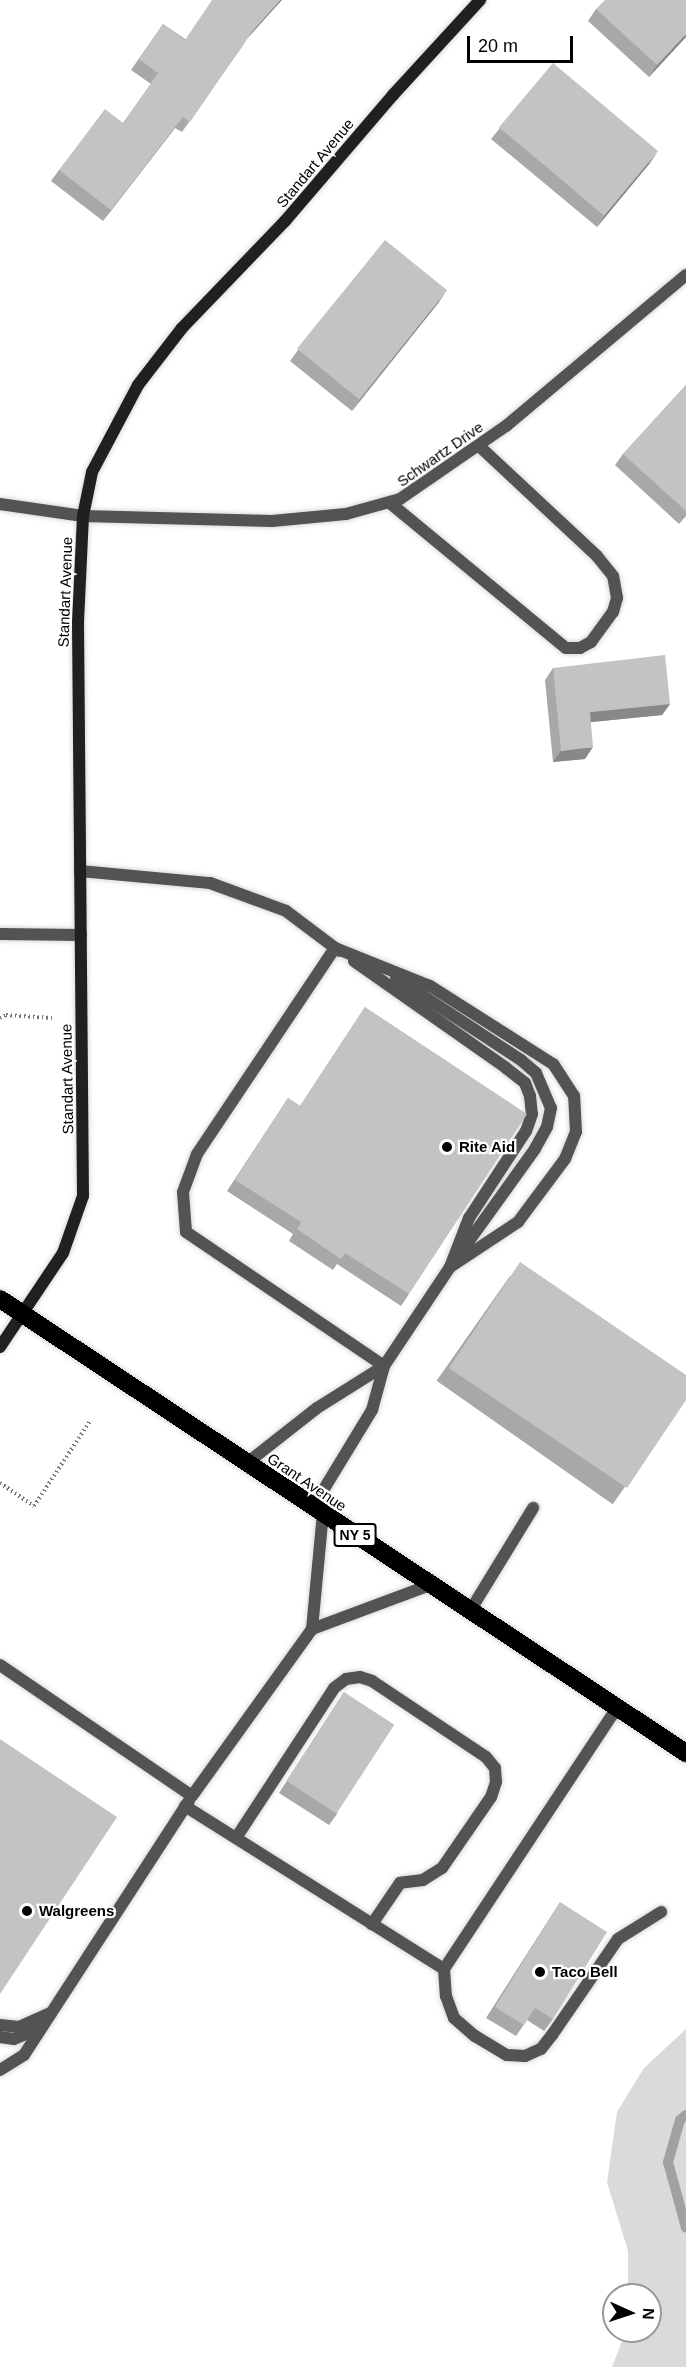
<!DOCTYPE html>
<html>
<head>
<meta charset="utf-8">
<style>
  body { margin:0 }
  #map { position:relative; width:686px; height:2367px; overflow:hidden; background:#fff; font-family:Helvetica,sans-serif }
  div>[style] { position:absolute }
  .green>* { inset:0; background:#dadada }
  .stream>* { height:10px; margin:-5px; padding:0 5px; transform-origin:5px; border-radius:5px; background:#a1a1a1 }
  .path>* { height:4px; margin-top:-2px; transform-origin:0; background:repeating-linear-gradient(90deg,#757575 0 1.5px,transparent 0 4.5px) }
  .roads { filter:drop-shadow(0 0 2px #dbdbdb) drop-shadow(0 0 2px #dbdbdb) }
  .lane>* { height:12px; margin:-6px; padding:0 6px; transform-origin:6px; border-radius:6px; background:#535353 }
  .street>* { height:12px; margin:-6px; padding:0 6px; transform-origin:6px; border-radius:6px; background:#535353 }
  .secondary>* { height:12px; margin:-6px; padding:0 6px; transform-origin:6px; border-radius:6px; background:#202020 }
  .highway>* { height:18px; margin:-9px; padding:0 9px; transform-origin:9px; border-radius:9px; background:#000 }
  .wall>* { inset:0; background:#a8a8a8; transform-origin:0 0 }
  .shaded-wall>* { inset:0; background:#888 }
  .building>* { inset:0; background:#c3c3c3; transform-origin:0 0 }
  .dots>* { width:16px; height:16px; translate:-50% -50%; box-sizing:border-box; border:3px solid #fff; border-radius:50% }
  span { translate:-50% -50%; white-space:nowrap; text-align:center; line-height:1.15; -webkit-text-stroke:4.5px #fff; paint-order:stroke }
  .shield-label span { padding:2px 4px; background:#fff; border:2px solid; border-radius:4px; -webkit-text-stroke-width:0 }
  .shield-label { font-size:14px; color:#000; font-weight:700 }
  .street-label { font-size:15px; color:#000 }
  .poi-label { font-size:15px; color:#000; font-weight:700 }
  .left { translate:0 -50%; text-align:left }
  .north { position:absolute; left:602px; top:2283px; width:60px; height:60px; box-sizing:border-box; background:#fff; border:2px solid #999; border-radius:50%; rotate:93deg; font-size:16px; font-weight:700; line-height:24px; text-align:center; color:#000 }
  .north::after { content:''; display:block; margin:auto; width:21px; height:27px; background:#000; clip-path:polygon(50% 0,100% 100%,50% 72%,0 100%) }
  .scale { position:absolute; left:467px; top:36px; width:106px; height:27px; box-sizing:border-box; border:3px solid #000; border-top:0; padding-left:8px; font-size:18px; line-height:21px; white-space:nowrap; color:#000; -webkit-text-stroke:4px #fff; paint-order:stroke }
</style>
</head>
<body>
<div id="map">
  <div class="green">
    <i style="clip-path:polygon(686px 2029px,686px 2367px,612px 2367px,626px 2331px,650px 2331px,650px 2295px,628px 2295px,628px 2251px,607px 2182px,617px 2112px,644px 2068px)"></i>
  </div>
  <div class="stream">
    <i style="left:686px;top:2115px;width:8px;rotate:140deg"></i>
    <i style="left:680px;top:2120px;width:44px;rotate:105.9deg"></i>
    <i style="left:668px;top:2162px;width:68px;rotate:74.7deg"></i>
  </div>
  <div class="path">
    <i style="left:0;top:1018px;width:7px;rotate:-27deg"></i>
    <i style="left:6px;top:1015px;width:46px;rotate:3.7deg"></i>
    <i style="left:0;top:1483px;width:41px;rotate:34.1deg"></i>
    <i style="left:34px;top:1506px;width:102px;rotate:-56.6deg"></i>
  </div>
  <div class="roads">
    <div class="lane">
      <i style="left:390px;top:503px;width:228px;rotate:39.5deg"></i>
      <i style="left:566px;top:648px;width:14px"></i>
      <i style="left:580px;top:648px;width:13px;rotate:-29deg"></i>
      <i style="left:591px;top:642px;width:37px;rotate:-54deg"></i>
      <i style="left:613px;top:612px;width:15px;rotate:-74deg"></i>
      <i style="left:617px;top:598px;width:22px;rotate:-100deg"></i>
      <i style="left:613px;top:576px;width:26px;rotate:-129deg"></i>
      <i style="left:597px;top:556px;width:161px;rotate:-137deg"></i>
      <i style="left:0;top:504px;width:84px;rotate:8.2deg"></i>
      <i style="left:80px;top:871px;width:131px;rotate:5.3deg"></i>
      <i style="left:210px;top:883px;width:81px;rotate:20.2deg"></i>
      <i style="left:286px;top:911px;width:66px;rotate:37deg"></i>
      <i style="left:0;top:934px;width:81px;rotate:0.7deg"></i>
      <i style="left:354px;top:961px;width:186px;rotate:35.1deg"></i>
      <i style="left:506px;top:1068px;width:24px;rotate:38deg"></i>
      <i style="left:525px;top:1083px;width:14px;rotate:69deg"></i>
      <i style="left:530px;top:1096px;width:18px;rotate:84deg"></i>
      <i style="left:532px;top:1114px;width:18px;rotate:109deg"></i>
      <i style="left:526px;top:1131px;width:104px;rotate:123.2deg"></i>
      <i style="left:469px;top:1218px;width:53px;rotate:111.2deg"></i>
      <i style="left:396px;top:978px;width:149px;rotate:33.3deg"></i>
      <i style="left:521px;top:1060px;width:20px;rotate:41deg"></i>
      <i style="left:536px;top:1073px;width:38px;rotate:67deg"></i>
      <i style="left:551px;top:1108px;width:19px;rotate:102deg"></i>
      <i style="left:547px;top:1127px;width:25px;rotate:119deg"></i>
      <i style="left:535px;top:1149px;width:132px;rotate:125.7deg"></i>
      <i style="left:247px;top:1463px;width:89px;rotate:-38.2deg"></i>
      <i style="left:317px;top:1408px;width:79px;rotate:-32.1deg"></i>
      <i style="left:384px;top:1366px;width:239px;rotate:-145.9deg"></i>
      <i style="left:186px;top:1232px;width:40px;rotate:-94.3deg"></i>
      <i style="left:183px;top:1192px;width:40px;rotate:-69.8deg"></i>
      <i style="left:197px;top:1154px;width:248px;rotate:-56.2deg"></i>
      <i style="left:313px;top:1507px;width:114px;rotate:-58.7deg"></i>
      <i style="left:372px;top:1410px;width:46px;rotate:-74.7deg"></i>
      <i style="left:384px;top:1366px;width:119px;rotate:-56.3deg"></i>
      <i style="left:450px;top:1267px;width:82px;rotate:-33.5deg"></i>
      <i style="left:518px;top:1222px;width:79px;rotate:-53.3deg"></i>
      <i style="left:565px;top:1159px;width:29px;rotate:-68deg"></i>
      <i style="left:576px;top:1132px;width:36px;rotate:-93deg"></i>
      <i style="left:574px;top:1096px;width:38px;rotate:-123deg"></i>
      <i style="left:553px;top:1064px;width:146px;rotate:-147.6deg"></i>
      <i style="left:430px;top:986px;width:102px;rotate:-158.2deg"></i>
      <i style="left:470px;top:1611px;width:121px;rotate:-58.5deg"></i>
      <i style="left:312px;top:1629px;width:117px;rotate:-84.6deg"></i>
      <i style="left:0;top:1665px;width:232px;rotate:34.3deg"></i>
      <i style="left:192px;top:1796px;width:206px;rotate:-54.3deg"></i>
      <i style="left:312px;top:1629px;width:126px;rotate:-20.4deg"></i>
      <i style="left:185px;top:1806px;width:306px;rotate:32.2deg"></i>
      <i style="left:444px;top:1969px;width:313px;rotate:-56.5deg"></i>
      <i style="left:236px;top:1838px;width:179px;rotate:-56.8deg"></i>
      <i style="left:334px;top:1688px;width:15px;rotate:-37deg"></i>
      <i style="left:346px;top:1679px;width:14px;rotate:-8deg"></i>
      <i style="left:360px;top:1677px;width:13px;rotate:18deg"></i>
      <i style="left:372px;top:1681px;width:137px;rotate:33.7deg"></i>
      <i style="left:486px;top:1757px;width:14px;rotate:51deg"></i>
      <i style="left:495px;top:1768px;width:14px;rotate:86deg"></i>
      <i style="left:496px;top:1782px;width:16px;rotate:108deg"></i>
      <i style="left:491px;top:1797px;width:86px;rotate:124.6deg"></i>
      <i style="left:442px;top:1868px;width:22px;rotate:148deg"></i>
      <i style="left:423px;top:1880px;width:23px;rotate:173deg"></i>
      <i style="left:400px;top:1883px;width:50px;rotate:124.3deg"></i>
      <i style="left:444px;top:1969px;width:27px;rotate:86deg"></i>
      <i style="left:446px;top:1996px;width:23px;rotate:70deg"></i>
      <i style="left:454px;top:2018px;width:28px;rotate:41deg"></i>
      <i style="left:475px;top:2036px;width:37px;rotate:31deg"></i>
      <i style="left:507px;top:2055px;width:18px;rotate:3deg"></i>
      <i style="left:525px;top:2056px;width:17px;rotate:-24deg"></i>
      <i style="left:541px;top:2049px;width:18px;rotate:-52deg"></i>
      <i style="left:552px;top:2035px;width:116px;rotate:-55.5deg"></i>
      <i style="left:618px;top:1939px;width:51px;rotate:-32.1deg"></i>
      <i style="left:0;top:2025px;width:19px;rotate:6deg"></i>
      <i style="left:19px;top:2027px;width:35px;rotate:-24deg"></i>
      <i style="left:0;top:2037px;width:14px;rotate:8deg"></i>
      <i style="left:14px;top:2039px;width:30px;rotate:-23deg"></i>
      <i style="left:0;top:2070px;width:28px;rotate:-32deg"></i>
      <i style="left:24px;top:2055px;width:303px;rotate:-57deg"></i>
    </div>
    <div class="street">
      <i style="left:83px;top:516px;width:189px;rotate:1.5deg"></i>
      <i style="left:272px;top:521px;width:74px;rotate:-5.4deg"></i>
      <i style="left:346px;top:514px;width:56px;rotate:-15.5deg"></i>
      <i style="left:400px;top:499px;width:129px;rotate:-34.6deg"></i>
      <i style="left:506px;top:426px;width:235px;rotate:-40deg"></i>
    </div>
    <div class="secondary">
      <i style="left:0;top:1347px;width:113px;rotate:-56.2deg"></i>
      <i style="left:63px;top:1253px;width:60px;rotate:-70.7deg"></i>
      <i style="left:83px;top:1196px;width:574px;rotate:-90.5deg"></i>
      <i style="left:78px;top:622px;width:106px;rotate:-87.3deg"></i>
      <i style="left:83px;top:516px;width:45px;rotate:-78.4deg"></i>
      <i style="left:92px;top:472px;width:98px;rotate:-62.1deg"></i>
      <i style="left:138px;top:385px;width:72px;rotate:-52.3deg"></i>
      <i style="left:182px;top:328px;width:149px;rotate:-46.1deg"></i>
      <i style="left:285px;top:221px;width:166px;rotate:-49.4deg"></i>
      <i style="left:393px;top:95px;width:129px;rotate:-47.5deg"></i>
    </div>
    <div class="highway">
      <i style="left:0;top:1299px;width:823px;rotate:33.5deg"></i>
    </div>
  </div>
  <div class="wall">
    <i style="clip-path:polygon(596px 9px,686px 37px,649px 77px,588px 21px)"></i>
    <i style="clip-path:polygon(163px 24px,185px 39px,246px 41px,182px 132px,175px 128px,103px 221px,51px 181px,59px 170px,123px 123px,151px 84px,131px 70px)"></i>
    <i style="clip-path:polygon(500px 128px,650px 163px,597px 227px,491px 139px)"></i>
    <i style="clip-path:polygon(439px 302px,352px 411px,290px 361px,298px 350px)"></i>
    <i style="clip-path:polygon(686px 385px,686px 516px,679px 524px,615px 465px,623px 454px)"></i>
    <i style="clip-path:polygon(553px 668px,670px 704px,662px 715px,591px 722px,585px 759px,553px 762px,545px 680px)"></i>
    <i style="clip-path:polygon(365px 1007px,409px 1294px,401px 1306px,337px 1264px,333px 1270px,289px 1241px,293px 1234px,227px 1191px,288px 1098px,300px 1106px)"></i>
    <i style="left:510px;top:1276px;width:215px;height:128px;rotate:35deg"></i>
    <i style="clip-path:polygon(344px 1692px,337px 1814px,329px 1825px,279px 1793px)"></i>
    <i style="clip-path:polygon(560px 1902px,553px 2019px,544px 2031px,527px 2020px,516px 2036px,486px 2018px)"></i>
  </div>
  <div class="shaded-wall">
    <i style="clip-path:polygon(280px 0,282px 0,245px 41px,253px 30px)"></i>
    <i style="clip-path:polygon(686px 34px,686px 37px,649px 77px,657px 65px)"></i>
    <i style="clip-path:polygon(183px 117px,175px 128px,103px 221px,111px 210px)"></i>
    <i style="clip-path:polygon(658px 151px,650px 163px,597px 227px,605px 215px)"></i>
    <i style="clip-path:polygon(447px 290px,439px 302px,352px 411px,360px 400px)"></i>
    <i style="clip-path:polygon(670px 704px,662px 715px,582px 723px,590px 712px)"></i>
    <i style="clip-path:polygon(593px 747px,585px 759px,553px 762px,561px 751px)"></i>
  </div>
  <div class="building">
    <i style="clip-path:polygon(212px 0,280px 0,253px 30px,190px 122px,183px 117px,111px 210px,59px 170px,105px 109px,123px 123px,158px 73px,139px 59px,163px 24px,185px 40px)"></i>
    <i style="clip-path:polygon(605px 0,686px 0,686px 34px,657px 65px,596px 9px)"></i>
    <i style="left:553px;top:63px;width:137px;height:84px;rotate:40deg"></i>
    <i style="left:385px;top:240px;width:80px;height:140px;rotate:39deg"></i>
    <i style="clip-path:polygon(686px 385px,686px 511px,623px 454px)"></i>
    <i style="clip-path:polygon(665px 655px,670px 704px,590px 712px,593px 747px,561px 751px,553px 668px)"></i>
    <i style="clip-path:polygon(365px 1007px,527px 1114px,409px 1294px,345px 1253px,341px 1259px,297px 1229px,301px 1222px,235px 1180px,288px 1098px,300px 1106px)"></i>
    <i style="clip-path:polygon(520px 1262px,686px 1375px,686px 1400px,627px 1488px,449px 1368px)"></i>
    <i style="left:344px;top:1692px;width:60px;height:106px;rotate:33deg"></i>
    <i style="clip-path:polygon(0 1739px,117px 1817px,0 1994px)"></i>
    <i style="clip-path:polygon(560px 1902px,607px 1932px,553px 2019px,535px 2008px,524px 2025px,495px 2007px)"></i>
  </div>
  <div class="dots">
    <i style="left:447px;top:1147px;background:#000"></i>
    <i style="left:27px;top:1911px;background:#000"></i>
    <i style="left:540px;top:1972px;background:#000"></i>
  </div>
  <div class="shield-label">
    <span style="left:355px;top:1535px">NY 5</span>
  </div>
  <div class="street-label">
    <span style="left:315px;top:163px;rotate:-50deg">Standart Avenue</span>
    <span style="left:440px;top:454px;rotate:-35deg">Schwartz Drive</span>
    <span style="left:65px;top:592px;rotate:-88deg">Standart Avenue</span>
    <span style="left:67px;top:1079px;rotate:-91deg">Standart Avenue</span>
    <span style="left:307px;top:1482px;rotate:34deg">Grant Avenue</span>
  </div>
  <div class="poi-label">
    <span class="left" style="left:459px;top:1147px">Rite Aid</span>
    <span class="left" style="left:39px;top:1911px">Walgreens</span>
    <span class="left" style="left:552px;top:1972px">Taco Bell</span>
  </div>
  <div class="north">N</div>
  <div class="scale">20 m</div>
</div>
</body>
</html>
